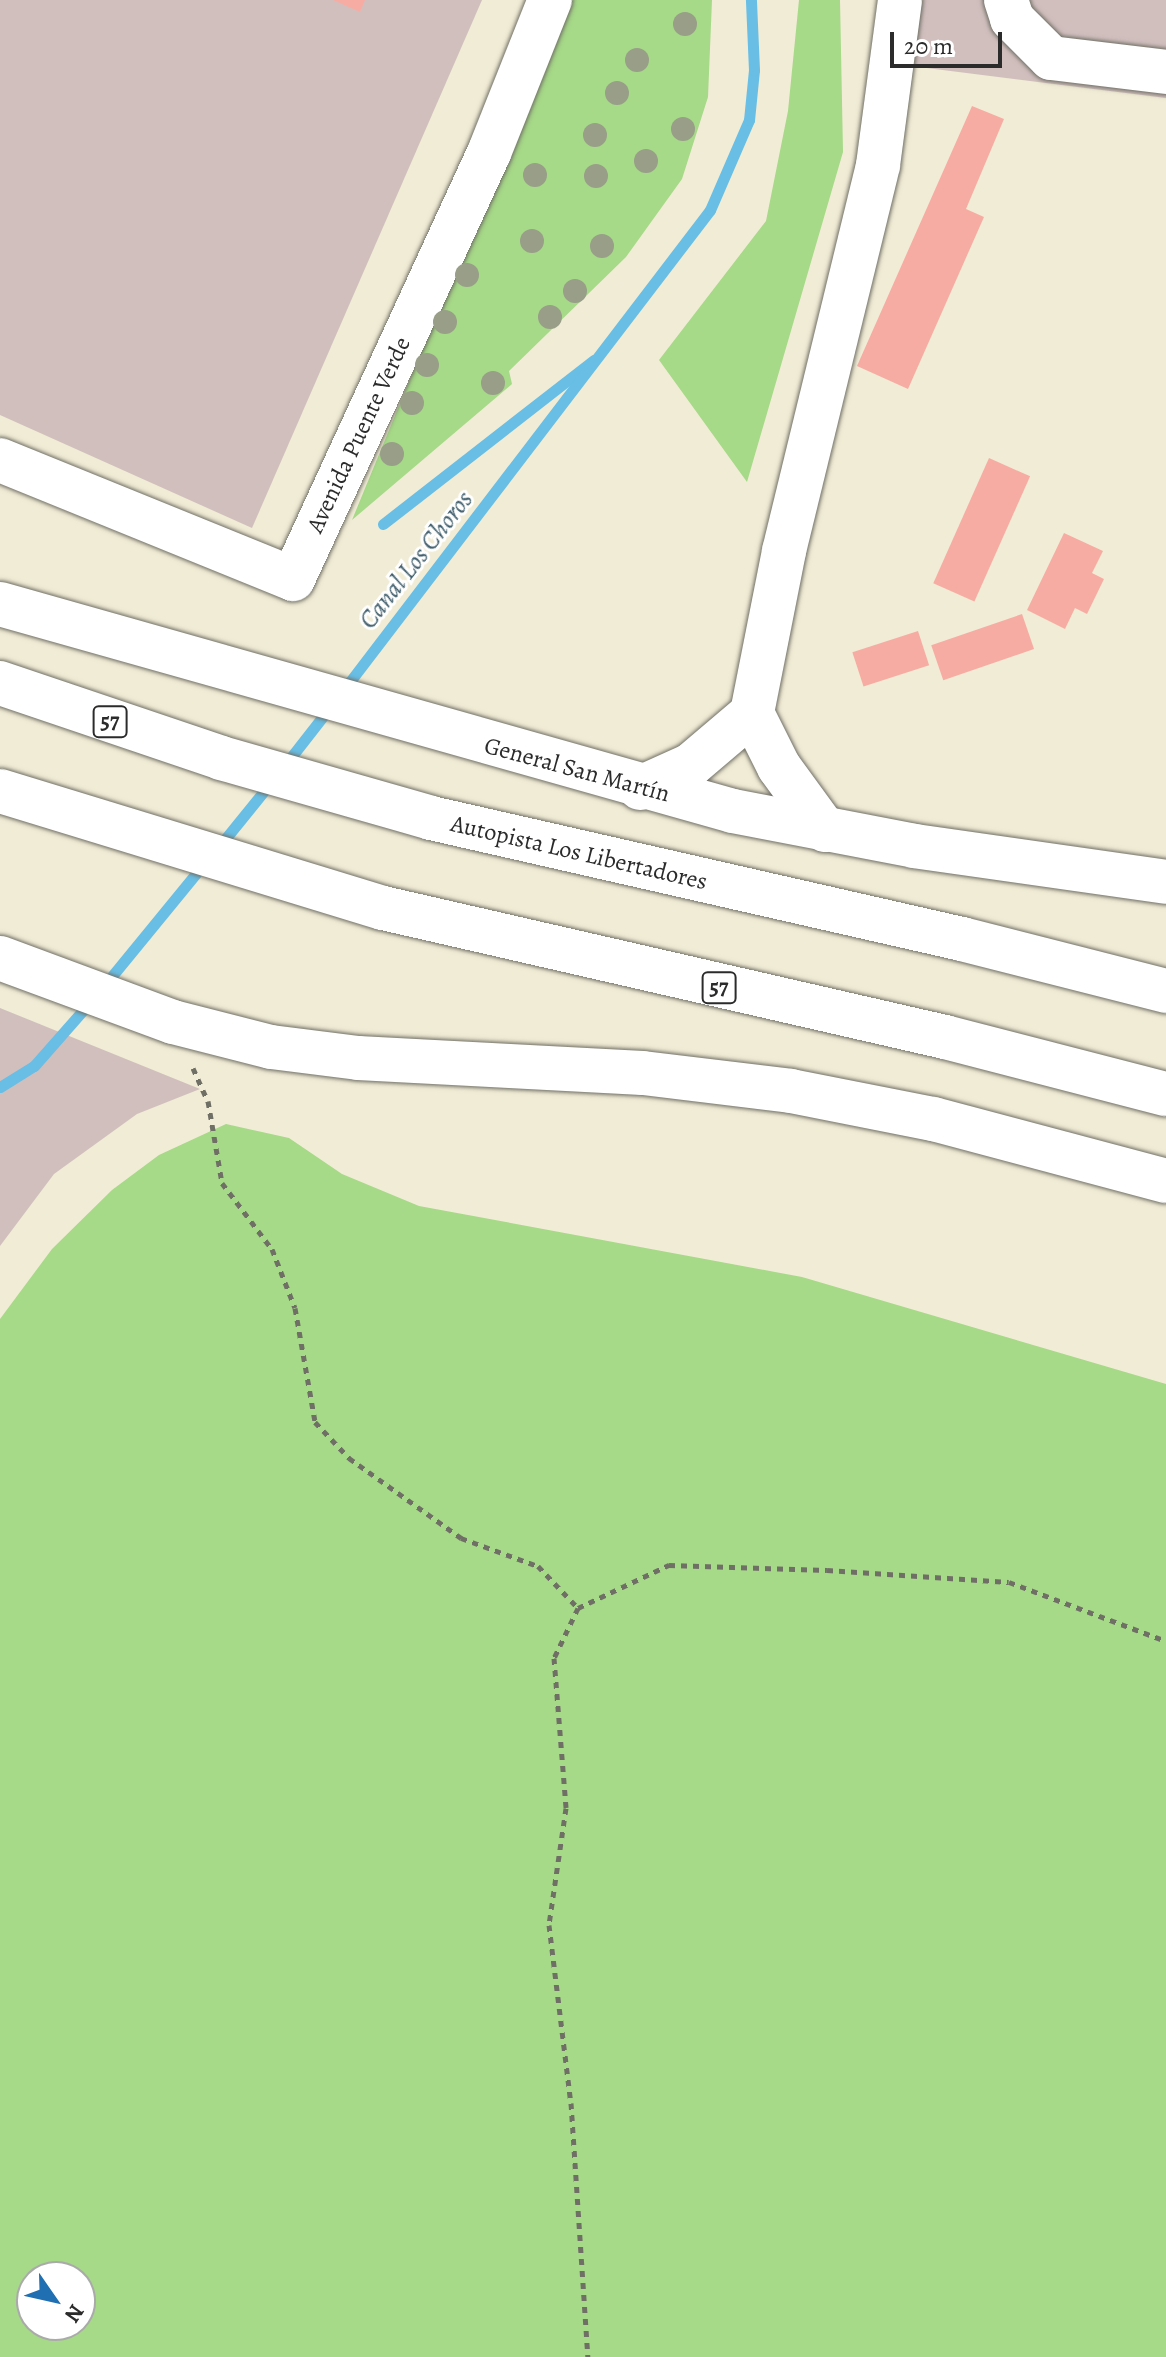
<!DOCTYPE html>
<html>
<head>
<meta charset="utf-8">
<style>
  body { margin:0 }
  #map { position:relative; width:1166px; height:2357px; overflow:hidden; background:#f1ecd5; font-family:Alegreya,serif }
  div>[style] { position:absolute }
  .industrial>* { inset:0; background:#d1bfbe }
  .green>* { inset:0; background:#a6d988 }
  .stream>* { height:11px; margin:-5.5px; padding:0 5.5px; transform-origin:5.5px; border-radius:5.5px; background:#68bee5 }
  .building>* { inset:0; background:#f7aca3; transform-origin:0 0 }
  .path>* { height:5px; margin-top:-2.5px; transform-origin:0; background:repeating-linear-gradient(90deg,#706f66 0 6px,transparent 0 12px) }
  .roads { filter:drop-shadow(0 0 2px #706f66) drop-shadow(0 0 2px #706f66) }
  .minor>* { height:44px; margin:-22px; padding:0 22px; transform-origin:22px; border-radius:22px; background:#fff }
  .highway>* { height:44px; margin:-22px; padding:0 22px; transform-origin:22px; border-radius:22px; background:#fff }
  .trees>* { width:24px; height:24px; margin:-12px; border-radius:50%; background:#989e87 }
  span { translate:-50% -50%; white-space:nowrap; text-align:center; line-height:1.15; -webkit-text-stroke:6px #fff; paint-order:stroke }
  .shield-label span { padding:2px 6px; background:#fff; border:2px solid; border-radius:6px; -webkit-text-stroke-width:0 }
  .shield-label { font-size:22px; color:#2b2b2b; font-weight:700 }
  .street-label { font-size:24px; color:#2b2b2b }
  .water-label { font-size:26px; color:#405e6c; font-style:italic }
  .north { position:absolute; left:16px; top:2261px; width:80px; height:80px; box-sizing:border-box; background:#fff; border:2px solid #aaa; border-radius:50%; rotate:124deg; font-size:22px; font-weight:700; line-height:32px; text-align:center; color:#2b2b2b }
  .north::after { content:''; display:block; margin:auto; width:28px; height:36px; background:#1f6fb2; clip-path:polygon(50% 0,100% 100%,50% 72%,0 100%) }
  .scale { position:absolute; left:890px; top:32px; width:112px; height:36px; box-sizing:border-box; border:4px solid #2b2b2b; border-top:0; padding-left:10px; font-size:24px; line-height:28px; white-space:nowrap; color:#2b2b2b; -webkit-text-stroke:6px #fff; paint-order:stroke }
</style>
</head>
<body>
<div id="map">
  <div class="industrial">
    <i style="clip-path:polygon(0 0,482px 0,252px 528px,0 415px)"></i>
    <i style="clip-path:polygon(921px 0,1166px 0,1166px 98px,911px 66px)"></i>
    <i style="clip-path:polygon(0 1008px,200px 1089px,137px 1114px,54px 1174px,0 1246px)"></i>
  </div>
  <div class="green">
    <i style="clip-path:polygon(566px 0,712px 0,708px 97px,682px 179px,626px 257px,509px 371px,512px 384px,352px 520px)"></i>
    <i style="clip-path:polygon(799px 0,840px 0,843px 152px,747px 482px,659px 360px,766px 221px,788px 111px)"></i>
    <i style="clip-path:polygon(evenodd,226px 1124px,289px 1138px,342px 1174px,419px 1206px,802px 1277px,1166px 1384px,1166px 2357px,0 2357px,0 1319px,52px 1249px,112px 1190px,159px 1155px,226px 1124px,32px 2277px,80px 2277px,80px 2325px,32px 2325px,32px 2277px)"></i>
  </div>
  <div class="stream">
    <i style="left:383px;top:524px;width:267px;rotate:-37.9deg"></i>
    <i style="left:342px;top:692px;width:606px;rotate:-52.64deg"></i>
    <i style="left:710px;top:210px;width:98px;rotate:-66.6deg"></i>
    <i style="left:749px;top:120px;width:50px;rotate:-84.3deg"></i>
    <i style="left:754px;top:70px;width:70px;rotate:-92.5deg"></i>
    <i style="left:285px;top:765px;width:75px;rotate:-52.1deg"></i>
    <i style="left:217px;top:849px;width:87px;rotate:-51deg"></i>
    <i style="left:103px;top:987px;width:158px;rotate:-50.7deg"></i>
    <i style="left:0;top:1087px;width:40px;rotate:-32deg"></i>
    <i style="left:34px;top:1066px;width:88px;rotate:-48.7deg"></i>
  </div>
  <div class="building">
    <i style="clip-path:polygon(333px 0,365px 0,360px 12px)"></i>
    <i style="clip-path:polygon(972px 106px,1004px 119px,966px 209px,984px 217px,908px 389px,857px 366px)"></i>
    <i style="left:989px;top:458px;width:45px;height:137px;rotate:24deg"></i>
    <i style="clip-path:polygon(1064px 533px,1103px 551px,1092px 573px,1104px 579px,1087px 614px,1075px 608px,1065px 629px,1027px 610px)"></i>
    <i style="left:1022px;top:614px;width:37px;height:96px;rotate:71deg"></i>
    <i style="left:918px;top:631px;width:36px;height:69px;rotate:72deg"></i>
  </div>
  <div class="path">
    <i style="left:193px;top:1068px;width:36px;rotate:66deg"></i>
    <i style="left:208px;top:1101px;width:83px;rotate:80.3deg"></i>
    <i style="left:222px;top:1183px;width:83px;rotate:52.9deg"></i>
    <i style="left:272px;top:1249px;width:63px;rotate:68.7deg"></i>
    <i style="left:295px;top:1308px;width:116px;rotate:80deg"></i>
    <i style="left:315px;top:1422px;width:50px;rotate:46.6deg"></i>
    <i style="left:349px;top:1458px;width:138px;rotate:35.5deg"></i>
    <i style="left:461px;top:1538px;width:82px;rotate:20deg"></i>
    <i style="left:538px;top:1566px;width:58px;rotate:46.4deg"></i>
    <i style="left:578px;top:1608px;width:55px;rotate:115.6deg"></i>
    <i style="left:554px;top:1658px;width:150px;rotate:85.4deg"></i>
    <i style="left:566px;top:1808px;width:118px;rotate:98.3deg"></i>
    <i style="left:549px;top:1925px;width:179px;rotate:83deg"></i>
    <i style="left:571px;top:2103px;width:255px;rotate:86.2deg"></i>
    <i style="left:578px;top:1608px;width:101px;rotate:-25.3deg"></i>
    <i style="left:669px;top:1565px;width:158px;rotate:1.8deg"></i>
    <i style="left:827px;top:1570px;width:182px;rotate:3.8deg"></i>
    <i style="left:1009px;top:1582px;width:168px;rotate:20.6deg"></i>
  </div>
  <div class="roads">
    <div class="minor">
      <i style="left:1006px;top:0;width:20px;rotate:72deg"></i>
      <i style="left:1012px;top:19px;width:55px;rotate:45deg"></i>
      <i style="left:1051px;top:58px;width:116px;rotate:6.9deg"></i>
      <i style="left:0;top:460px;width:316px;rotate:22.1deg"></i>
      <i style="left:293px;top:579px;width:469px;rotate:-65.3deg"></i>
      <i style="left:489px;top:153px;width:165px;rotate:-68.3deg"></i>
      <i style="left:0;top:604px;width:762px;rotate:15.77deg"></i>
      <i style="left:733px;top:811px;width:184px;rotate:10.9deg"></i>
      <i style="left:914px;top:846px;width:255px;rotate:8.1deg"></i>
      <i style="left:640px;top:788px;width:56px;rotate:-24.3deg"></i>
      <i style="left:691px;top:765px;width:80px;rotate:-40.4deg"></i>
      <i style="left:825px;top:830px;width:78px;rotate:-126.1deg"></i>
      <i style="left:779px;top:767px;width:60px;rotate:-116.6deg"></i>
      <i style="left:752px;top:713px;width:165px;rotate:-78.8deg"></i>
      <i style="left:784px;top:551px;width:397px;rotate:-76.3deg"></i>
      <i style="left:878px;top:165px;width:166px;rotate:-82.4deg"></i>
      <i style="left:0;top:958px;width:184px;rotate:20.3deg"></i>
      <i style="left:173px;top:1022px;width:101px;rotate:14.3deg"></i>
      <i style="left:271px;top:1047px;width:88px;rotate:7.2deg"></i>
      <i style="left:358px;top:1058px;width:285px;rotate:3deg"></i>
      <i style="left:643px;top:1073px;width:149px;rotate:6.9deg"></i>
      <i style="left:791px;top:1091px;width:145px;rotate:11.2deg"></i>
      <i style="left:933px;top:1119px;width:241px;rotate:14.9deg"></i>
    </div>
    <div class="highway">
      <i style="left:0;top:683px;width:233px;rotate:18.7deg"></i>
      <i style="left:221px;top:758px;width:218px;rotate:15.9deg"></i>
      <i style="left:431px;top:818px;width:545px;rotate:12.84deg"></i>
      <i style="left:962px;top:939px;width:211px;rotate:14.3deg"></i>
      <i style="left:0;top:791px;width:400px;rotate:17deg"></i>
      <i style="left:383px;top:908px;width:577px;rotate:12.93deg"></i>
      <i style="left:945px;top:1037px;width:228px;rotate:14.5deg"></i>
    </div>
  </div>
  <div class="trees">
    <i style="left:685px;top:24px"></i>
    <i style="left:637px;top:60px"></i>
    <i style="left:617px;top:93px"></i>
    <i style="left:683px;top:129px"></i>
    <i style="left:595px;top:135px"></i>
    <i style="left:646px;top:161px"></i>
    <i style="left:535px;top:175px"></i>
    <i style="left:596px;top:176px"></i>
    <i style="left:532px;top:241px"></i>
    <i style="left:602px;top:246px"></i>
    <i style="left:467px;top:275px"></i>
    <i style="left:575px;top:291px"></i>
    <i style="left:550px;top:317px"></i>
    <i style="left:445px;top:322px"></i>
    <i style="left:427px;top:365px"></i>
    <i style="left:493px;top:383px"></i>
    <i style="left:412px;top:403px"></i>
    <i style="left:392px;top:454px"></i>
  </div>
  <div class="shield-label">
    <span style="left:110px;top:722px">57</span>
    <span style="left:719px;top:988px">57</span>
  </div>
  <div class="street-label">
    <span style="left:359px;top:435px;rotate:-65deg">Avenida Puente Verde</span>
    <span style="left:577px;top:770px;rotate:15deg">General San Martín</span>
    <span style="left:579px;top:853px;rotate:13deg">Autopista Los Libertadores</span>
  </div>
  <div class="water-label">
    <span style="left:416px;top:560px;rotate:-52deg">Canal Los Choros</span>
  </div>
  <div class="north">N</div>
  <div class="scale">20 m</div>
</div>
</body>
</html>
